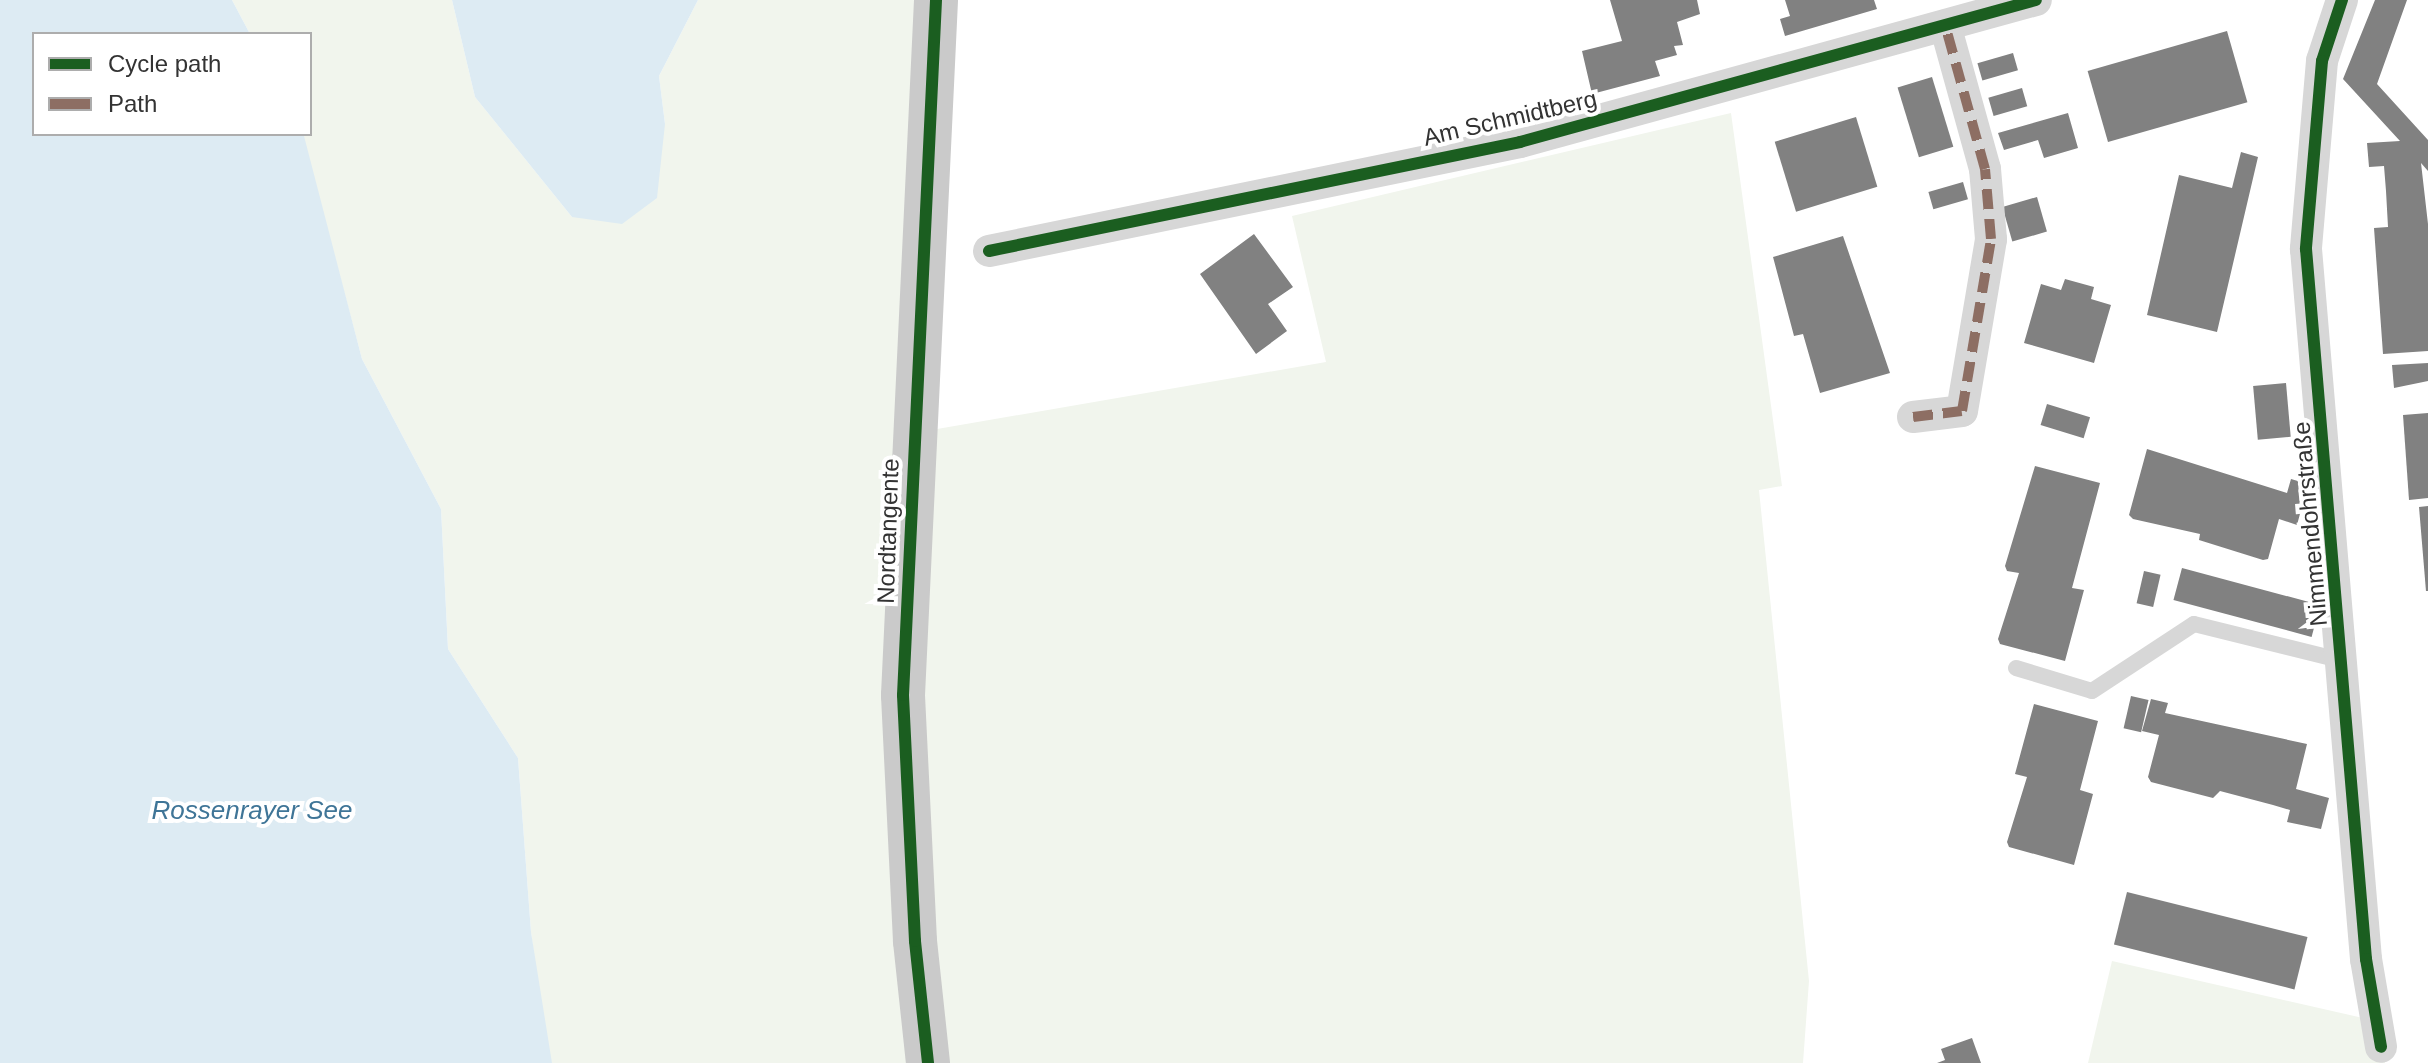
<!DOCTYPE html>
<html>
<head>
<meta charset="utf-8">
<style>
  body { margin:0 }
  #map { position:relative; width:2428px; height:1063px; overflow:hidden; background:#fff; font-family:Helvetica,sans-serif }
  div>[style] { position:absolute }
  .green>* { inset:0; background:#f1f5ed }
  .water>* { inset:0; background:#ddebf3 }
  .building>* { inset:0; background:#818181; transform-origin:0 0 }
  .lane>* { height:16px; margin:-8px; padding:0 8px; transform-origin:8px; border-radius:8px; background:#d7d7d7 }
  .street>* { height:32px; margin:-16px; padding:0 16px; transform-origin:16px; border-radius:16px; background:#d7d7d7 }
  .primary>* { height:44px; margin:-22px; padding:0 22px; transform-origin:22px; border-radius:22px; background:#cacaca }
  .quiet>* { height:10px; margin-top:-5px; transform-origin:0; background:repeating-linear-gradient(90deg,#8d6e63 0 20px,transparent 0 30px) }
  .cycleway>* { height:12px; margin:-6px; padding:0 6px; transform-origin:6px; border-radius:6px; background:#1b5e20 }
  span { translate:-50% -50%; white-space:nowrap; text-align:center; line-height:1.15; -webkit-text-stroke:8px #fff; paint-order:stroke }
  .street-label { font-size:24px; color:#333 }
  .water-label { font-size:26px; color:#3f7597; font-style:italic }
  .legend { position:absolute; left:32px; top:32px; width:280px; height:104px; box-sizing:border-box; background:#fff; border:2px solid #adadad; margin:0; padding:10px 14px; list-style:none; font-size:24px; color:#333 }
  .legend li { display:flex; align-items:center; gap:16px; height:40px }
  .legend b { width:40px; border:2px solid #adadad }
</style>
</head>
<body>
<div id="map">
  <div class="green">
    <i style="clip-path:polygon(232px 0,452px 0,475px 97px,572px 217px,665px 124px,659px 76px,698px 0,936px 0,914px 433px,1326px 362px,1292px 216px,1731px 113px,1782px 486px,1759px 490px,1809px 981px,1803px 1063px,548px 1063px,531px 932px,518px 758px,448px 649px,441px 509px,362px 359px,302px 134px,310px 134px,310px 34px,250px 34px)"></i>
    <i style="clip-path:polygon(2112px 961px,2385px 1023px,2385px 1063px,2088px 1063px)"></i>
  </div>
  <div class="water">
    <i style="clip-path:polygon(0 0,232px 0,250px 34px,34px 34px,34px 134px,304px 136px,362px 359px,441px 509px,448px 649px,518px 758px,531px 932px,552px 1063px,0 1063px)"></i>
    <i style="clip-path:polygon(452px 0,698px 0,659px 76px,665px 124px,657px 198px,622px 224px,572px 217px,475px 97px)"></i>
  </div>
  <div class="building">
    <i style="clip-path:polygon(1610px 0,1697px 0,1700px 14px,1677px 22px,1683px 45px,1674px 46px,1677px 55px,1655px 61px,1660px 76px,1592px 94px,1582px 51px,1622px 41px)"></i>
    <i style="clip-path:polygon(1785px 0,1874px 0,1877px 9px,1785px 36px,1780px 19px,1790px 16px)"></i>
    <i style="clip-path:polygon(2375px 0,2407px 0,2377px 84px,2428px 140px,2428px 171px,2421px 163px,2428px 224px,2428px 351px,2383px 354px,2374px 228px,2388px 227px,2386px 191px,2384px 166px,2369px 167px,2367px 143px,2400px 141px,2343px 79px)"></i>
    <i style="left:2227px;top:31px;width:74px;height:145px;rotate:74deg"></i>
    <i style="left:2013px;top:53px;width:18px;height:37px;rotate:74deg"></i>
    <i style="left:1932px;top:77px;width:73px;height:36px;rotate:73deg"></i>
    <i style="left:2022px;top:88px;width:19px;height:35px;rotate:74deg"></i>
    <i style="clip-path:polygon(2068px 113px,2078px 148px,2044px 158px,2038px 140px,2004px 150px,1998px 133px)"></i>
    <i style="left:1856px;top:117px;width:73px;height:85px;rotate:73deg"></i>
    <i style="clip-path:polygon(2241px 152px,2258px 157px,2217px 332px,2147px 315px,2179px 175px,2232px 188px)"></i>
    <i style="left:1963px;top:182px;width:18px;height:36px;rotate:74deg"></i>
    <i style="left:2037px;top:197px;width:36px;height:36px;rotate:74deg"></i>
    <i style="clip-path:polygon(1254px 234px,1293px 287px,1268px 304px,1287px 331px,1256px 354px,1200px 274px)"></i>
    <i style="clip-path:polygon(1843px 236px,1890px 373px,1820px 393px,1803px 334px,1794px 336px,1773px 257px)"></i>
    <i style="clip-path:polygon(2065px 279px,2094px 287px,2091px 299px,2111px 305px,2094px 363px,2024px 343px,2041px 284px,2061px 290px)"></i>
    <i style="clip-path:polygon(2428px 363px,2428px 381px,2394px 388px,2392px 365px)"></i>
    <i style="left:2286px;top:383px;width:54px;height:33px;rotate:85deg"></i>
    <i style="left:2047px;top:404px;width:45px;height:22px;rotate:17deg"></i>
    <i style="clip-path:polygon(2428px 413px,2428px 498px,2409px 500px,2403px 415px)"></i>
    <i style="clip-path:polygon(2147px 449px,2287px 493px,2291px 479px,2308px 484px,2297px 525px,2279px 519px,2268px 559px,2263px 560px,2199px 540px,2200px 534px,2133px 519px,2129px 515px)"></i>
    <i style="clip-path:polygon(2035px 466px,2100px 483px,2072px 588px,2084px 590px,2065px 661px,2000px 644px,1998px 639px,2019px 573px,2007px 571px,2005px 566px)"></i>
    <i style="clip-path:polygon(2428px 506px,2428px 591px,2426px 591px,2419px 507px)"></i>
    <i style="left:2182px;top:568px;width:143px;height:33px;rotate:15deg"></i>
    <i style="left:2144px;top:571px;width:17px;height:33px;rotate:13deg"></i>
    <i style="left:2131px;top:696px;width:18px;height:33px;rotate:13deg"></i>
    <i style="clip-path:polygon(2151px 699px,2168px 703px,2165px 713px,2307px 744px,2296px 789px,2329px 798px,2321px 829px,2287px 822px,2290px 810px,2273px 805px,2220px 791px,2213px 798px,2151px 782px,2148px 777px,2159px 735px,2142px 731px)"></i>
    <i style="clip-path:polygon(2034px 704px,2098px 721px,2080px 790px,2093px 794px,2074px 865px,2009px 847px,2007px 842px,2027px 777px,2015px 774px)"></i>
    <i style="left:2127px;top:892px;width:186px;height:54px;rotate:14deg"></i>
    <i style="clip-path:polygon(1972px 1038px,1981px 1063px,1937px 1063px,1945px 1060px,1941px 1049px)"></i>
  </div>
  <div class="lane">
    <i style="left:2016px;top:668px;width:79px;rotate:16.8deg"></i>
    <i style="left:2092px;top:691px;width:122px;rotate:-33.3deg"></i>
    <i style="left:2194px;top:624px;width:154px;rotate:13.9deg"></i>
  </div>
  <div class="street">
    <i style="left:2342px;top:0;width:64px;rotate:108.2deg"></i>
    <i style="left:2322px;top:61px;width:189px;rotate:94.9deg"></i>
    <i style="left:2306px;top:249px;width:713px;rotate:85.17deg"></i>
    <i style="left:2366px;top:959px;width:89px;rotate:80.3deg"></i>
    <i style="left:989px;top:251px;width:542px;rotate:-11.6deg"></i>
    <i style="left:1520px;top:142px;width:535px;rotate:-15.39deg"></i>
    <i style="left:1913px;top:417px;width:49px;rotate:-7deg"></i>
    <i style="left:1962px;top:411px;width:174px;rotate:-80.4deg"></i>
    <i style="left:1991px;top:239px;width:70px;rotate:-94.9deg"></i>
    <i style="left:1985px;top:169px;width:149px;rotate:-105.5deg"></i>
  </div>
  <div class="primary">
    <i style="left:928px;top:1063px;width:123px;rotate:-96.1deg"></i>
    <i style="left:915px;top:941px;width:246px;rotate:-92.8deg"></i>
    <i style="left:903px;top:695px;width:696px;rotate:-87.28deg"></i>
  </div>
  <div class="quiet">
    <i style="left:1913px;top:417px;width:49px;rotate:-7deg"></i>
    <i style="left:1962px;top:411px;width:174px;rotate:-80.4deg"></i>
    <i style="left:1991px;top:239px;width:70px;rotate:-94.9deg"></i>
    <i style="left:1985px;top:169px;width:149px;rotate:-105.5deg"></i>
  </div>
  <div class="cycleway">
    <i style="left:2342px;top:0;width:64px;rotate:108.2deg"></i>
    <i style="left:2322px;top:61px;width:189px;rotate:94.9deg"></i>
    <i style="left:2306px;top:249px;width:713px;rotate:85.17deg"></i>
    <i style="left:2366px;top:959px;width:89px;rotate:80.3deg"></i>
    <i style="left:989px;top:251px;width:542px;rotate:-11.6deg"></i>
    <i style="left:1520px;top:142px;width:535px;rotate:-15.39deg"></i>
    <i style="left:928px;top:1063px;width:123px;rotate:-96.1deg"></i>
    <i style="left:915px;top:941px;width:246px;rotate:-92.8deg"></i>
    <i style="left:903px;top:695px;width:696px;rotate:-87.28deg"></i>
  </div>
  <div class="street-label">
    <span style="left:1510px;top:118px;rotate:-13deg">Am Schmidtberg</span>
    <span style="left:2310px;top:524px;rotate:-95deg">Nimmendohrstraße</span>
    <span style="left:888px;top:531px;rotate:-88deg">Nordtangente</span>
  </div>
  <div class="water-label">
    <span style="left:252px;top:811px">Rossenrayer See</span>
  </div>
  <ul class="legend">
  <li><b style="height:10px;background:#1b5e20"></b>Cycle path</li>
  <li><b style="height:10px;background:#8d6e63"></b>Path</li>
  </ul>
</div>
</body>
</html>
